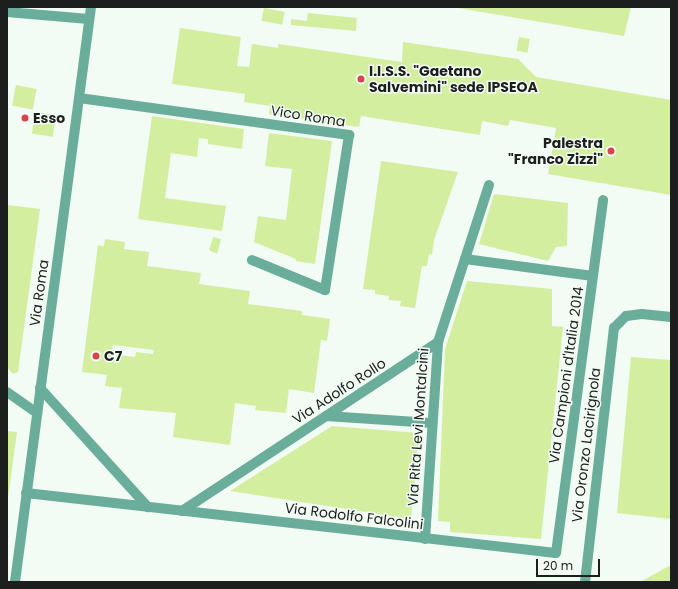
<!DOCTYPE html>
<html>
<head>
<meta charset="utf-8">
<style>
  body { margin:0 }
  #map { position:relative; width:678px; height:589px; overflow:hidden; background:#f2fbf4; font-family:Poppins,sans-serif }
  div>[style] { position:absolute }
  .building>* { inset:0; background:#d3ee9f; transform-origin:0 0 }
  .minor>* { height:10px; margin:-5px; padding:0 5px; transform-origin:5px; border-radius:5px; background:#6aad9b }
  .tertiary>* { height:10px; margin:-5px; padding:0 5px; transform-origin:5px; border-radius:5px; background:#6aad9b }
  .dots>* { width:11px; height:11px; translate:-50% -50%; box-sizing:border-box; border:2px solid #f2fbf4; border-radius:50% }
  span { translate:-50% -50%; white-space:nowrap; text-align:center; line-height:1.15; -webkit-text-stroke:3px #f2fbf4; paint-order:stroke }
  .poi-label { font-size:14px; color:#1c1f1d; font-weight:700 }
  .left { translate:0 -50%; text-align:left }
  .right { translate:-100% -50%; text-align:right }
  .street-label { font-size:14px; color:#1c1f1d }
  .frame { position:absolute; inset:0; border:8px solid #1c1f1d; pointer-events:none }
  .scale { position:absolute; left:536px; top:559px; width:64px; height:18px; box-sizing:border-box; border:2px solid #1c1f1d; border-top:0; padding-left:5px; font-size:12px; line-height:14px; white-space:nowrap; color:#1c1f1d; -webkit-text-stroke:3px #f2fbf4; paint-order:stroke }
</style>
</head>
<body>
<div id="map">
  <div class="building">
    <i style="clip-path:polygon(452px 7px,631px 7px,624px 36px)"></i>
    <i style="left:264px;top:8px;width:21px;height:13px;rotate:11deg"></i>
    <i style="clip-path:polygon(308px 13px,357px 18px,356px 31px,291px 25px,291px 19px,307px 21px)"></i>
    <i style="clip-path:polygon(180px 28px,241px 37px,237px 66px,249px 67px,252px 44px,278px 48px,278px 44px,402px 62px,403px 42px,518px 59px,536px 77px,671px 100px,671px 195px,548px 174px,556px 128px,510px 120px,508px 126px,482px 121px,480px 135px,361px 116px,359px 127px,269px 114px,270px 106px,244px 102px,245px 94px,172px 84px)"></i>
    <i style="left:519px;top:37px;width:11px;height:14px;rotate:10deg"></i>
    <i style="left:16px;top:85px;width:21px;height:21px;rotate:11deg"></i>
    <i style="left:35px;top:112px;width:21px;height:22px;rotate:8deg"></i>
    <i style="clip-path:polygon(152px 116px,244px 129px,242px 149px,208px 144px,208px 139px,199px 138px,197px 157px,171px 153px,165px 198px,226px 206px,222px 231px,138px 219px)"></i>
    <i style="clip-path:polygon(269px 133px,332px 141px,315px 264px,296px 261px,296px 259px,254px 242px,258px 216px,286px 220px,292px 169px,265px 166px)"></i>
    <i style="clip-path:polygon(381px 161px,458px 172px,434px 240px,432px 255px,429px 254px,427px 266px,422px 266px,415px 308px,400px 306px,401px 301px,388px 300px,389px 296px,375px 294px,375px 290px,363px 289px)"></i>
    <i style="clip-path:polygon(494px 194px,568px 203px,567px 246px,556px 247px,548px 261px,479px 244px)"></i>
    <i style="clip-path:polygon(7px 205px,40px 209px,18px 372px,13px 374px,7px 367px)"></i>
    <i style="clip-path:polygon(213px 237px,221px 239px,217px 254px,209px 250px)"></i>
    <i style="clip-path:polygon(evenodd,105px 239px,125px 242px,124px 249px,149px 252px,147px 266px,201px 273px,199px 284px,250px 291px,248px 304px,302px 311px,302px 315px,330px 319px,327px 341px,321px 340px,314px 393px,289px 389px,286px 413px,255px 410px,256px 406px,235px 403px,230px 445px,173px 437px,176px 413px,119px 408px,122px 388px,105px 386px,107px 375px,82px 372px,98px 245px,104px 246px,105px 239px,113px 345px,154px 350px,153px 354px,136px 352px,135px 357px,120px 355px,120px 351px,112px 350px,113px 345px)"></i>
    <i style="clip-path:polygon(467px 281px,552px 289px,552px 326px,563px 327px,541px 539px,450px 532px,450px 522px,438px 521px,445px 349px)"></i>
    <i style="clip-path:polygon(631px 357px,671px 360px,671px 519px,617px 513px)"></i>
    <i style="clip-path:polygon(332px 426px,419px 433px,411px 519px,230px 491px)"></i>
    <i style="clip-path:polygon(7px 431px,17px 432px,8px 498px,7px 498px)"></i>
    <i style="clip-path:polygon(671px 565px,671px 582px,640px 582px)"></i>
  </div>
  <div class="minor">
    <i style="left:7px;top:12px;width:82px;rotate:4.9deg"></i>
    <i style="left:79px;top:98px;width:273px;rotate:7.8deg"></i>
    <i style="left:349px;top:135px;width:157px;rotate:98.8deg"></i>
    <i style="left:325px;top:290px;width:79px;rotate:-157.7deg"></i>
    <i style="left:465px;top:259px;width:129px;rotate:7.6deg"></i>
    <i style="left:40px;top:388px;width:161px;rotate:47.8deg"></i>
    <i style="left:7px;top:392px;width:37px;rotate:35deg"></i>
    <i style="left:326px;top:416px;width:106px;rotate:3.8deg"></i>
    <i style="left:26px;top:493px;width:533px;rotate:6.46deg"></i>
    <i style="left:556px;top:553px;width:356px;rotate:-82.4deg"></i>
    <i style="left:182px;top:511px;width:307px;rotate:-33.4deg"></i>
    <i style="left:425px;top:539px;width:197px;rotate:-86.2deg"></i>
    <i style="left:438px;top:342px;width:165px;rotate:-72deg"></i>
    <i style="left:585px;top:582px;width:256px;rotate:-83.5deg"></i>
    <i style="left:614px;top:328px;width:17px;rotate:-45deg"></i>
    <i style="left:626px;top:316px;width:16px;rotate:-7deg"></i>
    <i style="left:642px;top:314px;width:29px;rotate:6deg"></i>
  </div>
  <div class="tertiary">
    <i style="left:15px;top:582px;width:580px;rotate:-82.47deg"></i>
  </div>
  <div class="dots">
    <i style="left:361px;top:79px;background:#d5454d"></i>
    <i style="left:25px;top:118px;background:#d5454d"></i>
    <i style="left:611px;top:151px;background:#d5454d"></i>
    <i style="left:96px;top:356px;background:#d5454d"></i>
  </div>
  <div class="poi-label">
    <span class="left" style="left:369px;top:79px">I.I.S.S. "Gaetano<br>Salvemini" sede IPSEOA</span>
    <span class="left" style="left:33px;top:118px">Esso</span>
    <span class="right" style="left:603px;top:151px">Palestra<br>"Franco Zizzi"</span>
    <span class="left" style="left:104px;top:356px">C7</span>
  </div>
  <div class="street-label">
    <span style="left:308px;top:116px;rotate:9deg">Vico Roma</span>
    <span style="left:39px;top:293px;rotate:-82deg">Via Roma</span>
    <span style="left:566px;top:375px;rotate:-82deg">Via Campioni d'Italia 2014</span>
    <span style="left:339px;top:391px;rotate:-33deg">Via Adolfo Rollo</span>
    <span style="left:418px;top:427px;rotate:-86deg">Via Rita Levi Montalcini</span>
    <span style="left:586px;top:445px;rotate:-83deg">Via Oronzo Lacirignola</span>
    <span style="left:354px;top:516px;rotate:7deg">Via Rodolfo Falcolini</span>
  </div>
  <div class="frame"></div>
  <div class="scale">20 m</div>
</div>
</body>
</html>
